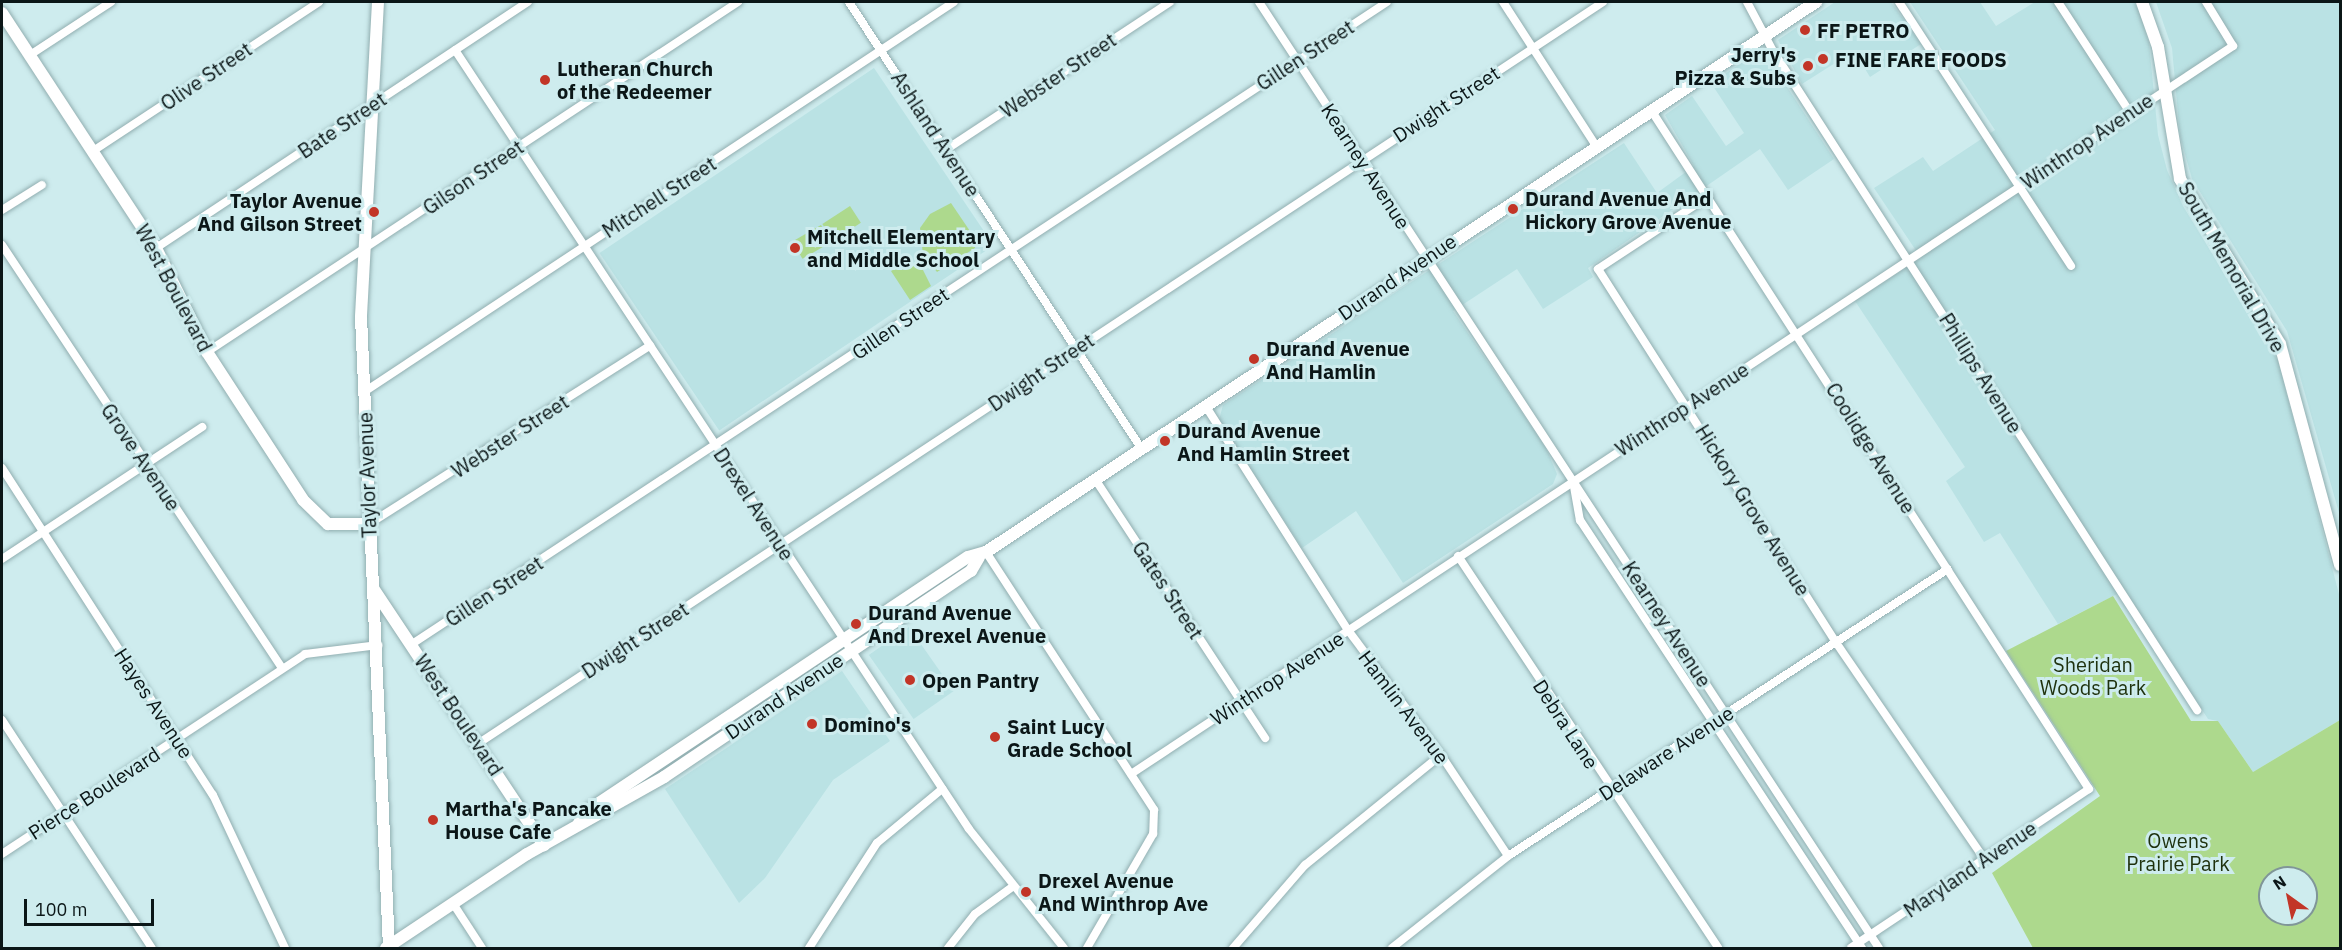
<!DOCTYPE html>
<html>
<head>
<meta charset="utf-8">
<style>
  body { margin:0 }
  #map { position:relative; width:2342px; height:950px; overflow:hidden; background:#ceecee; font-family:"IBM Plex Sans",sans-serif }
  div>[style] { position:absolute }
  .built>* { inset:0; background:#bae2e4; transform-origin:0 0 }
  .green>* { inset:0; background:#add98d; transform-origin:0 0 }
  .roads { filter:drop-shadow(0 0 2px #91aeb0) drop-shadow(0 0 2px #91aeb0) }
  .street>* { height:8px; margin:-4px; padding:0 4px; transform-origin:4px; border-radius:4px; background:#fff }
  .secondary>* { height:12px; margin:-6px; padding:0 6px; transform-origin:6px; border-radius:6px; background:#fff }
  .primary>* { height:12px; margin:-6px; padding:0 6px; transform-origin:6px; border-radius:6px; background:#fff }
  .dots>* { width:16px; height:16px; translate:-50% -50%; box-sizing:border-box; border:3px solid #ceecee; border-radius:50% }
  span { translate:-50% -50%; white-space:nowrap; text-align:center; line-height:1.15; -webkit-text-stroke:6px #ceecee; paint-order:stroke }
  .poi-label { font-size:20px; color:#0b1617; font-weight:700 }
  .left { translate:0 -50%; text-align:left }
  .right { translate:-100% -50%; text-align:right }
  .street-label { font-size:20px; color:#0b1617 }
  .park-label { font-size:20px; color:#1e310d }
  .frame { position:absolute; inset:0; border:3px solid #0b1617; pointer-events:none }
  .north { position:absolute; left:2258px; top:866px; width:60px; height:60px; box-sizing:border-box; background:#ceecee; border:2px solid #809698; border-radius:50%; rotate:327deg; font-size:16px; font-weight:700; line-height:24px; text-align:center; color:#0b1617 }
  .north::after { content:''; display:block; margin:auto; width:21px; height:27px; background:#c23527; clip-path:polygon(50% 0,100% 100%,50% 72%,0 100%) }
  .scale { position:absolute; left:24px; top:899px; width:130px; height:27px; box-sizing:border-box; border:3px solid #0b1617; border-top:0; padding-left:8px; font-size:18px; line-height:21px; white-space:nowrap; color:#0b1617; -webkit-text-stroke:4px #ceecee; paint-order:stroke }
</style>
</head>
<body>
<div id="map">
  <div class="built">
    <i style="clip-path:polygon(1835px 2px,1891px 2px,1921px 44px,1870px 77px,1854px 51px,1802px 84px,1778px 40px)"></i>
    <i style="clip-path:polygon(1910px 2px,1980px 2px,1996px 26px,2035px 2px,2134px 2px,2139px 11px,2149px 43px,2158px 135px,2167px 170px,2183px 206px,2278px 361px,2340px 598px,2340px 720px,2253px 772px,2218px 721px,2208px 719px,2125px 590px,2058px 624px,2000px 533px,1984px 542px,1946px 481px,1965px 467px,1855px 301px,1921px 258px,1874px 188px,1923px 157px,1933px 171px,1995px 130px)"></i>
    <i style="clip-path:polygon(2156px 2px,2340px 2px,2340px 516px,2287px 331px,2192px 179px,2180px 136px,2172px 48px)"></i>
    <i style="clip-path:polygon(1758px 52px,1767px 56px,1834px 159px,1788px 190px,1760px 149px,1588px 268px,1593px 277px,1543px 309px,1517px 269px,1453px 311px,1546px 448px,1557px 474px,1553px 484px,1403px 583px,1356px 511px,1302px 548px,1219px 420px,1223px 405px,1624px 143px,1657px 193px,1694px 166px,1665px 115px,1692px 96px,1726px 146px,1744px 133px,1711px 83px)"></i>
    <i style="left:874px;top:68px;width:214px;height:331px;rotate:56deg"></i>
    <i style="left:909px;top:627px;width:78px;height:49px;rotate:55deg"></i>
    <i style="clip-path:polygon(842px 671px,890px 741px,833px 780px,765px 878px,739px 903px,665px 789px)"></i>
  </div>
  <div class="green">
    <i style="clip-path:polygon(951px 203px,976px 240px,975px 248px,937px 272px,923px 255px,920px 228px,930px 214px)"></i>
    <i style="left:850px;top:206px;width:20px;height:33px;rotate:57deg"></i>
    <i style="left:821px;top:225px;width:20px;height:33px;rotate:60deg"></i>
    <i style="clip-path:polygon(908px 262px,922px 268px,931px 286px,910px 300px,891px 271px)"></i>
    <i style="clip-path:polygon(evenodd,2113px 596px,2191px 721px,2218px 721px,2253px 772px,2340px 720px,2340px 948px,2033px 948px,1992px 873px,2100px 796px,2006px 651px,2113px 596px,2270px 878px,2306px 878px,2306px 914px,2270px 914px,2270px 878px)"></i>
  </div>
  <div class="roads">
    <div class="street">
      <i style="left:849px;top:2px;width:533px;rotate:56.79deg"></i>
      <i style="left:1259px;top:2px;width:1131px;rotate:56.76deg"></i>
      <i style="left:1503px;top:2px;width:171px;rotate:57.1deg"></i>
      <i style="left:1747px;top:2px;width:55px;rotate:62deg"></i>
      <i style="left:1773px;top:51px;width:784px;rotate:57.24deg"></i>
      <i style="left:1899px;top:2px;width:315px;rotate:56.9deg"></i>
      <i style="left:2058px;top:2px;width:134px;rotate:56.9deg"></i>
      <i style="left:455px;top:50px;width:933px;rotate:56.58deg"></i>
      <i style="left:969px;top:829px;width:152px;rotate:51.4deg"></i>
      <i style="left:30px;top:55px;width:97px;rotate:-33.2deg"></i>
      <i style="left:1651px;top:110px;width:808px;rotate:57.18deg"></i>
      <i style="left:2089px;top:789px;width:286px;rotate:146.3deg"></i>
      <i style="left:947px;top:149px;width:267px;rotate:-33.4deg"></i>
      <i style="left:93px;top:151px;width:271px;rotate:-33.4deg"></i>
      <i style="left:1709px;top:196px;width:133px;rotate:146.7deg"></i>
      <i style="left:1598px;top:269px;width:441px;rotate:57.5deg"></i>
      <i style="left:1835px;top:641px;width:265px;rotate:55.6deg"></i>
      <i style="left:2px;top:210px;width:47px;rotate:-32deg"></i>
      <i style="left:2px;top:245px;width:507px;rotate:56.5deg"></i>
      <i style="left:156px;top:248px;width:446px;rotate:-33.5deg"></i>
      <i style="left:207px;top:352px;width:636px;rotate:-33.39deg"></i>
      <i style="left:364px;top:392px;width:707px;rotate:-33.47deg"></i>
      <i style="left:1205px;top:405px;width:267px;rotate:57.6deg"></i>
      <i style="left:1348px;top:630px;width:156px;rotate:53.4deg"></i>
      <i style="left:1441px;top:755px;width:121px;rotate:56.4deg"></i>
      <i style="left:2px;top:468px;width:389px;rotate:57.2deg"></i>
      <i style="left:213px;top:795px;width:169px;rotate:64.8deg"></i>
      <i style="left:1095px;top:479px;width:310px;rotate:56.7deg"></i>
      <i style="left:1573px;top:481px;width:40px;rotate:80deg"></i>
      <i style="left:1580px;top:520px;width:513px;rotate:56.62deg"></i>
      <i style="left:369px;top:524px;width:333px;rotate:-32.4deg"></i>
      <i style="left:986px;top:552px;width:308px;rotate:56.9deg"></i>
      <i style="left:1154px;top:810px;width:24px;rotate:92deg"></i>
      <i style="left:1153px;top:834px;width:132px;rotate:120.1deg"></i>
      <i style="left:1458px;top:556px;width:470px;rotate:56.4deg"></i>
      <i style="left:2px;top:559px;width:240px;rotate:-33.4deg"></i>
      <i style="left:412px;top:644px;width:1167px;rotate:-33.36deg"></i>
      <i style="left:2px;top:720px;width:273px;rotate:56.7deg"></i>
      <i style="left:479px;top:743px;width:1346px;rotate:-33.39deg"></i>
      <i style="left:1131px;top:774px;width:1321px;rotate:-33.45deg"></i>
      <i style="left:2233px;top:46px;width:52px;rotate:-121.5deg"></i>
      <i style="left:2px;top:854px;width:363px;rotate:-33.4deg"></i>
      <i style="left:305px;top:654px;width:74px;rotate:-7deg"></i>
      <i style="left:454px;top:905px;width:51px;rotate:56.9deg"></i>
      <i style="left:809px;top:948px;width:125px;rotate:-57.1deg"></i>
      <i style="left:877px;top:843px;width:85px;rotate:-39.7deg"></i>
      <i style="left:948px;top:948px;width:43px;rotate:-51.5deg"></i>
      <i style="left:975px;top:914px;width:46px;rotate:-36.1deg"></i>
      <i style="left:1233px;top:948px;width:110px;rotate:-49.1deg"></i>
      <i style="left:1305px;top:865px;width:175px;rotate:-39deg"></i>
      <i style="left:1392px;top:948px;width:148px;rotate:-38.4deg"></i>
      <i style="left:1508px;top:856px;width:525px;rotate:-33.12deg"></i>
    </div>
    <div class="secondary">
      <i style="left:378px;top:2px;width:315px;rotate:93.1deg"></i>
      <i style="left:361px;top:317px;width:632px;rotate:87.46deg"></i>
      <i style="left:2142px;top:2px;width:48px;rotate:70.4deg"></i>
      <i style="left:2158px;top:47px;width:134px;rotate:80.5deg"></i>
      <i style="left:2180px;top:179px;width:193px;rotate:58.8deg"></i>
      <i style="left:2280px;top:344px;width:229px;rotate:74.8deg"></i>
      <i style="left:2px;top:13px;width:281px;rotate:56.8deg"></i>
      <i style="left:156px;top:248px;width:116px;rotate:63.9deg"></i>
      <i style="left:207px;top:352px;width:176px;rotate:57deg"></i>
      <i style="left:303px;top:500px;width:35px;rotate:44deg"></i>
      <i style="left:328px;top:524px;width:41px"></i>
      <i style="left:373px;top:588px;width:309px;rotate:56.4deg"></i>
    </div>
    <div class="primary">
      <i style="left:579px;top:823px;width:18px;rotate:-52deg"></i>
      <i style="left:590px;top:809px;width:454px;rotate:-33.7deg"></i>
      <i style="left:968px;top:557px;width:19px;rotate:-16deg"></i>
      <i style="left:986px;top:552px;width:996px;rotate:-33.53deg"></i>
      <i style="left:386px;top:948px;width:169px;rotate:-33.7deg"></i>
      <i style="left:527px;top:854px;width:157px;rotate:-29.3deg"></i>
      <i style="left:664px;top:777px;width:370px;rotate:-33.9deg"></i>
      <i style="left:971px;top:571px;width:16px;rotate:-60deg"></i>
    </div>
  </div>
  <div class="dots">
    <i style="left:1805px;top:30px;background:#c23527"></i>
    <i style="left:1823px;top:59px;background:#c23527"></i>
    <i style="left:1808px;top:66px;background:#c23527"></i>
    <i style="left:545px;top:80px;background:#c23527"></i>
    <i style="left:1513px;top:209px;background:#c23527"></i>
    <i style="left:374px;top:212px;background:#c23527"></i>
    <i style="left:795px;top:248px;background:#c23527"></i>
    <i style="left:1254px;top:359px;background:#c23527"></i>
    <i style="left:1165px;top:441px;background:#c23527"></i>
    <i style="left:856px;top:624px;background:#c23527"></i>
    <i style="left:910px;top:680px;background:#c23527"></i>
    <i style="left:812px;top:724px;background:#c23527"></i>
    <i style="left:995px;top:737px;background:#c23527"></i>
    <i style="left:433px;top:820px;background:#c23527"></i>
    <i style="left:1026px;top:892px;background:#c23527"></i>
  </div>
  <div class="poi-label">
    <span class="left" style="left:1817px;top:30px">FF PETRO</span>
    <span class="right" style="left:1796px;top:66px">Jerry's<br>Pizza &amp; Subs</span>
    <span class="left" style="left:1835px;top:59px">FINE FARE FOODS</span>
    <span class="left" style="left:557px;top:80px">Lutheran Church<br>of the Redeemer</span>
    <span class="left" style="left:1525px;top:210px">Durand Avenue And<br>Hickory Grove Avenue</span>
    <span class="right" style="left:362px;top:212px">Taylor Avenue<br>And Gilson Street</span>
    <span class="left" style="left:807px;top:248px">Mitchell Elementary<br>and Middle School</span>
    <span class="left" style="left:1266px;top:360px">Durand Avenue<br>And Hamlin</span>
    <span class="left" style="left:1177px;top:442px">Durand Avenue<br>And Hamlin Street</span>
    <span class="left" style="left:868px;top:624px">Durand Avenue<br>And Drexel Avenue</span>
    <span class="left" style="left:922px;top:680px">Open Pantry</span>
    <span class="left" style="left:824px;top:724px">Domino's</span>
    <span class="left" style="left:1007px;top:738px">Saint Lucy<br>Grade School</span>
    <span class="left" style="left:445px;top:820px">Martha's Pancake<br>House Cafe</span>
    <span class="left" style="left:1038px;top:892px">Drexel Avenue<br>And Winthrop Ave</span>
  </div>
  <div class="street-label">
    <span style="left:1305px;top:55px;rotate:-33deg">Gillen Street</span>
    <span style="left:1058px;top:75px;rotate:-34deg">Webster Street</span>
    <span style="left:206px;top:76px;rotate:-34deg">Olive Street</span>
    <span style="left:1446px;top:104px;rotate:-33deg">Dwight Street</span>
    <span style="left:342px;top:125px;rotate:-34deg">Bate Street</span>
    <span style="left:936px;top:134px;rotate:57deg">Ashland Avenue</span>
    <span style="left:2087px;top:141px;rotate:-34deg">Winthrop Avenue</span>
    <span style="left:1366px;top:166px;rotate:57deg">Kearney Avenue</span>
    <span style="left:473px;top:177px;rotate:-34deg">Gilson Street</span>
    <span style="left:659px;top:197px;rotate:-33deg">Mitchell Street</span>
    <span style="left:2232px;top:267px;rotate:60deg">South Memorial Drive</span>
    <span style="left:1397px;top:277px;rotate:-34deg">Durand Avenue</span>
    <span style="left:174px;top:288px;rotate:62deg">West Boulevard</span>
    <span style="left:900px;top:323px;rotate:-34deg">Gillen Street</span>
    <span style="left:1041px;top:372px;rotate:-34deg">Dwight Street</span>
    <span style="left:1981px;top:373px;rotate:58deg">Phillips Avenue</span>
    <span style="left:1682px;top:409px;rotate:-33deg">Winthrop Avenue</span>
    <span style="left:510px;top:436px;rotate:-33deg">Webster Street</span>
    <span style="left:1871px;top:448px;rotate:58deg">Coolidge Avenue</span>
    <span style="left:141px;top:457px;rotate:56deg">Grove Avenue</span>
    <span style="left:367px;top:475px;rotate:-92deg">Taylor Avenue</span>
    <span style="left:754px;top:504px;rotate:57deg">Drexel Avenue</span>
    <span style="left:1753px;top:510px;rotate:58deg">Hickory Grove Avenue</span>
    <span style="left:1168px;top:590px;rotate:57deg">Gates Street</span>
    <span style="left:494px;top:591px;rotate:-33deg">Gillen Street</span>
    <span style="left:1667px;top:624px;rotate:57deg">Kearney Avenue</span>
    <span style="left:635px;top:640px;rotate:-33deg">Dwight Street</span>
    <span style="left:1277px;top:678px;rotate:-33deg">Winthrop Avenue</span>
    <span style="left:784px;top:696px;rotate:-34deg">Durand Avenue</span>
    <span style="left:154px;top:703px;rotate:57deg">Hayes Avenue</span>
    <span style="left:1404px;top:707px;rotate:53deg">Hamlin Avenue</span>
    <span style="left:459px;top:715px;rotate:56deg">West Boulevard</span>
    <span style="left:1566px;top:724px;rotate:57deg">Debra Lane</span>
    <span style="left:1666px;top:753px;rotate:-33deg">Delaware Avenue</span>
    <span style="left:94px;top:793px;rotate:-33deg">Pierce Boulevard</span>
    <span style="left:1970px;top:869px;rotate:-34deg">Maryland Avenue</span>
  </div>
  <div class="park-label">
    <span style="left:2093px;top:676px">Sheridan<br>Woods Park</span>
    <span style="left:2178px;top:852px">Owens<br>Prairie Park</span>
  </div>
  <div class="frame"></div>
  <div class="north">N</div>
  <div class="scale">100 m</div>
</div>
</body>
</html>
